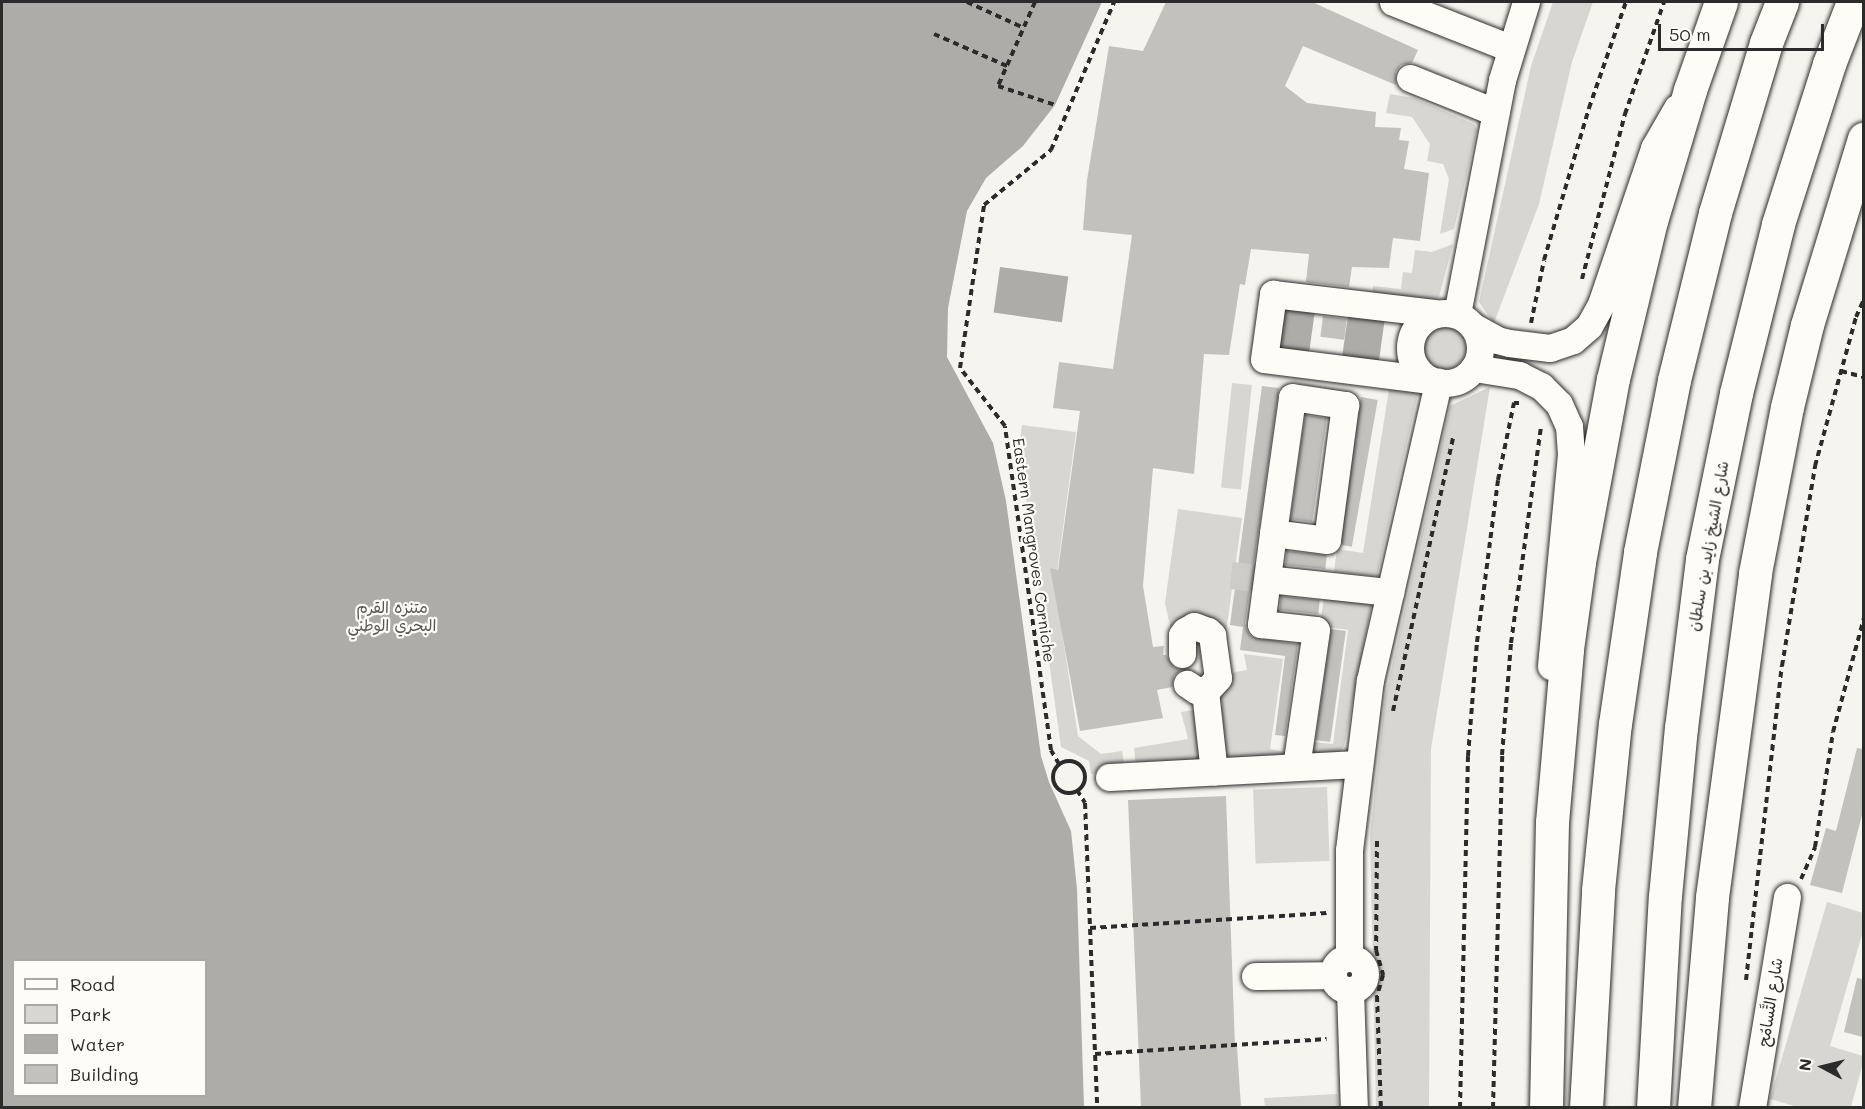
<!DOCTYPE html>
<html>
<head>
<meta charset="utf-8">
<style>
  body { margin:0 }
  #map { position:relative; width:1865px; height:1109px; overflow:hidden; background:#f5f4ef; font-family:Mali,"Playpen Sans Arabic",sans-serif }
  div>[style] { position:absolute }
  .green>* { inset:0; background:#d7d6d2; transform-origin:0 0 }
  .round { border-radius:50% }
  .water>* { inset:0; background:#adaca9; transform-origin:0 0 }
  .building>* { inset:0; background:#c2c1be; transform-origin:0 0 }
  .minor-tunnel>* { height:27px; margin-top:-13.5px; transform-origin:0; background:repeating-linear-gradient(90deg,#cdccc8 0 27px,transparent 0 41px) }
  .path>* { height:4px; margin-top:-2px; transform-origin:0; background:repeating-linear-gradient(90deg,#2b2b2b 0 6px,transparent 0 10.5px) }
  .path>.ring { margin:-2px; padding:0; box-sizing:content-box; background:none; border:4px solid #2b2b2b; border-radius:50% }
  .roads { filter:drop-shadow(0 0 2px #2b2b2b) drop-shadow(0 0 2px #2b2b2b) }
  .minor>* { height:27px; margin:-13.5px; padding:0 13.5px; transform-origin:13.5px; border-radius:13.5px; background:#fdfcf7 }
  .minor>.ring { margin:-13.5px; padding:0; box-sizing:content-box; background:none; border:27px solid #fdfcf7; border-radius:50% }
  .major>* { height:33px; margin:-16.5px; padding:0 16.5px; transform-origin:16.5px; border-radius:16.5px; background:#fdfcf7 }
  .highway>* { height:33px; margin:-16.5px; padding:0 16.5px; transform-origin:16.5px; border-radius:16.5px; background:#fdfcf7 }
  span { translate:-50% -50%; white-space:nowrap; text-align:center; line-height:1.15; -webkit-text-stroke:4.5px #fdfcf7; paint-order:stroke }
  .street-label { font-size:16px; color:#2b2b2b }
  .park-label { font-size:16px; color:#565655 }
  .frame { position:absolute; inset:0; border:3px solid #2b2b2b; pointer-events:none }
  .legend { position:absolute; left:12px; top:959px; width:195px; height:138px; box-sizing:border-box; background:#fdfcf7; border:2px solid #a9a8a5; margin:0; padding:8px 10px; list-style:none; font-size:18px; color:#2b2b2b }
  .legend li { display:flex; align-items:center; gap:12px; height:30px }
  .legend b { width:30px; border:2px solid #a9a8a5 }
  .north { position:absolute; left:1793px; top:1037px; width:60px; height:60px; -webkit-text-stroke:4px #fdfcf7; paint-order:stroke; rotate:277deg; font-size:16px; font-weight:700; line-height:24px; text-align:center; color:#2b2b2b }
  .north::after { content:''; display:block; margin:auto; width:21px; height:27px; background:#2b2b2b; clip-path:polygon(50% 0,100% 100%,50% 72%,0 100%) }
  .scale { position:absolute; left:1658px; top:24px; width:166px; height:27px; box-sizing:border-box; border:3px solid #2b2b2b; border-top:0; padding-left:8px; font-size:18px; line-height:21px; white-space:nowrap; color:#2b2b2b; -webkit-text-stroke:4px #fdfcf7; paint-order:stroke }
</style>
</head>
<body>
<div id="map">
  <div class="green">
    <i style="clip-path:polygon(1553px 2px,1593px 2px,1572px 62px,1539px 204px,1494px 323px,1479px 302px,1531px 66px)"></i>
    <i style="clip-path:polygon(1390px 94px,1414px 98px,1474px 124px,1477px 130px,1454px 229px,1440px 234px,1449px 179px,1443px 164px,1427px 161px,1430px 144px,1412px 117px,1386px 113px)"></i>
    <i style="clip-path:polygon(1453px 244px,1439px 297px,1419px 304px,1372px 298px,1373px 286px,1401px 289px,1403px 272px,1412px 273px,1415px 250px,1432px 252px)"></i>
    <i class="round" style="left:1424px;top:327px;width:42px;height:42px"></i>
    <i style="left:1232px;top:383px;width:20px;height:105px;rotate:6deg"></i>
    <i style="clip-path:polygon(1390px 383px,1411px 386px,1418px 393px,1377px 576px,1334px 572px,1337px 549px,1363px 553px)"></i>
    <i style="clip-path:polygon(1490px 387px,1431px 749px,1429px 1107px,1376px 1107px,1370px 835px,1385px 698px,1450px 406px)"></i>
    <i style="clip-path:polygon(1022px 425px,1076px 432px,1055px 587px,1078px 736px,1101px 754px,1122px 751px,1125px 769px,1091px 774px,1089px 761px,1061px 747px,1019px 447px)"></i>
    <i style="clip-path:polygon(1178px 509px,1242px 518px,1226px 632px,1172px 635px,1165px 603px)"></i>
    <i style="clip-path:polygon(1324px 597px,1366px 602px,1371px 607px,1344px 746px,1337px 755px,1312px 754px,1308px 744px,1313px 742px,1333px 744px,1348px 630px,1320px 626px)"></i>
    <i style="clip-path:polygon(1244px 654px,1283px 659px,1270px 749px,1285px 752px,1284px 758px,1219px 765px,1212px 698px,1225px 674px,1247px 670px)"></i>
    <i style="clip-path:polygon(1194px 710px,1207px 763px,1136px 767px,1134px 748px,1188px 739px,1181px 712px)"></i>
    <i style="left:1327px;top:787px;width:74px;height:74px;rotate:88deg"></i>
    <i style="clip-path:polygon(1827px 902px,1863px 913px,1863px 931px,1830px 1046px,1863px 1056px,1863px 1063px,1851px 1107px,1798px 1107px,1770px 1099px)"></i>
    <i style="clip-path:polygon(1337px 1094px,1338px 1107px,1265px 1107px,1264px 1098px)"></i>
  </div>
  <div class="water">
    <i style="clip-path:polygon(evenodd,2px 2px,1102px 2px,1055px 105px,1023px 146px,986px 178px,967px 211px,948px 308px,947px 357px,993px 443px,1006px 501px,1041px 756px,1049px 782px,1071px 831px,1077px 889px,1084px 1107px,2px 1107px,2px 2px,14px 960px,206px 960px,206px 1096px,14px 1096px,14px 960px)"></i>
    <i style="left:1000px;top:267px;width:69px;height:46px;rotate:8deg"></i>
    <i style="left:1279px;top:308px;width:36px;height:43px;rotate:8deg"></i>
    <i style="left:1348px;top:315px;width:37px;height:43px;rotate:8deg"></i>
  </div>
  <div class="building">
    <i style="clip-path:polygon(1166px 2px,1312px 2px,1418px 50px,1412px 63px,1401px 65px,1396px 72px,1396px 85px,1303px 46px,1285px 86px,1307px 103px,1376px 112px,1375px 127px,1401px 128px,1399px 140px,1409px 141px,1404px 169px,1429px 173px,1420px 241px,1393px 238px,1389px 268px,1352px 267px,1349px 287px,1306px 282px,1309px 254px,1251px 249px,1245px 285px,1240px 284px,1229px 355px,1204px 354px,1194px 474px,1153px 468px,1143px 586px,1153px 647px,1164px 646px,1163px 655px,1166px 655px,1174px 667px,1181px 670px,1174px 676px,1172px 687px,1157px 690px,1163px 718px,1080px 731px,1050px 568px,1058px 570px,1080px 411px,1053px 408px,1059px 362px,1113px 369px,1132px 235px,1083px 230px,1087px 180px,1109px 46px,1143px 51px)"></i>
    <i style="left:1323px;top:316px;width:24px;height:21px;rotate:7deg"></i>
    <i style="clip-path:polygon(1262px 386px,1279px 388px,1245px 623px,1247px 631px,1252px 637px,1298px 644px,1285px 736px,1275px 735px,1285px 656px,1240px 650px,1243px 627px,1230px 625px)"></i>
    <i style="left:1361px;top:397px;width:17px;height:149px;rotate:10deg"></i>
    <i style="left:1305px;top:415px;width:22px;height:105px;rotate:8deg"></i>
    <i style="left:1287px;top:551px;width:40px;height:14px;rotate:6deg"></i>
    <i style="left:1281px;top:596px;width:39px;height:14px;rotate:6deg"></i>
    <i style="left:1331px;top:629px;width:15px;height:112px;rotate:8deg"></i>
    <i style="clip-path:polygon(1857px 748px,1863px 749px,1863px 811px,1842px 893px,1810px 885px,1826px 828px,1836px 831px)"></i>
    <i style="clip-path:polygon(1226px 796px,1235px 1047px,1237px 1047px,1241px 1107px,1141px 1107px,1128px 800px)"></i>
    <i style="clip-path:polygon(1857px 978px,1863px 979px,1863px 1037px,1844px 1032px)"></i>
  </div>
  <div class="minor-tunnel">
    <i style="left:1231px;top:575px;width:46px;rotate:6.2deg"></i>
  </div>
  <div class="path">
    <i style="left:967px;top:2px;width:63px;rotate:24.5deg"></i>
    <i style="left:1035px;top:2px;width:92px;rotate:113.8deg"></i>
    <i style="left:998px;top:86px;width:60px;rotate:18.4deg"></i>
    <i style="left:934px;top:34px;width:80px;rotate:23.7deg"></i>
    <i style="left:1582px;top:279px;width:171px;rotate:-75.4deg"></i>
    <i style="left:1625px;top:114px;width:119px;rotate:-70.8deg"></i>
    <i style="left:1531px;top:323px;width:64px;rotate:-78.3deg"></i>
    <i style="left:1544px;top:260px;width:159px;rotate:-73.5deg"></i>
    <i style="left:1589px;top:108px;width:112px;rotate:-70.8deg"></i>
    <i style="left:1841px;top:371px;width:24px;rotate:15deg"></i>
    <i style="left:1393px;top:711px;width:280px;rotate:-77.6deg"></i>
    <i class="ring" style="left:1053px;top:761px;width:28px;height:28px"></i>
    <i style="left:1059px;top:764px;width:16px;rotate:-120deg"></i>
    <i style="left:1051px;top:750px;width:327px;rotate:-98.1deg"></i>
    <i style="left:1005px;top:426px;width:73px;rotate:-127.8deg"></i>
    <i style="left:960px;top:368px;width:165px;rotate:-81.6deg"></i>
    <i style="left:984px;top:205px;width:87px;rotate:-39.4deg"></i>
    <i style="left:1051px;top:150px;width:161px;rotate:-66.9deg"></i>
    <i style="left:1077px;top:790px;width:15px;rotate:58deg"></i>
    <i style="left:1085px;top:803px;width:305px;rotate:87.7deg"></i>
    <i style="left:1377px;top:841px;width:109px;rotate:90.5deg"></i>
    <i style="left:1376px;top:950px;width:26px;rotate:74deg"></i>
    <i style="left:1383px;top:975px;width:22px;rotate:106deg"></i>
    <i style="left:1377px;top:996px;width:112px;rotate:88deg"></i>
    <i style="left:1801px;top:879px;width:35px;rotate:-66deg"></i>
    <i style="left:1815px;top:847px;width:116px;rotate:-81.1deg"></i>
    <i style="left:1833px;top:732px;width:118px;rotate:-74.8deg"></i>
    <i style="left:1090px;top:928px;width:237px;rotate:-3.6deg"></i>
    <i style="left:1746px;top:980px;width:316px;rotate:-83.5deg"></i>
    <i style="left:1782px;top:666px;width:203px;rotate:-80.6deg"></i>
    <i style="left:1815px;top:466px;width:155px;rotate:-74.6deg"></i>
    <i style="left:1856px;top:317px;width:20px;rotate:-66deg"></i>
    <i style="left:1095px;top:1054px;width:232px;rotate:-3.7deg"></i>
    <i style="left:1460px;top:1108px;width:352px;rotate:-88.7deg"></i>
    <i style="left:1468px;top:756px;width:114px;rotate:-85.5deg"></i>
    <i style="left:1477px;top:642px;width:163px;rotate:-82.6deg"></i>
    <i style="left:1498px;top:480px;width:79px;rotate:-78.3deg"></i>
    <i style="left:1514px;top:403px;width:5px"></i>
    <i style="left:1493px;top:1108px;width:353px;rotate:-88.5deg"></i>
    <i style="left:1502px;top:755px;width:112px;rotate:-85.4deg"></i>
    <i style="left:1511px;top:643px;width:219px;rotate:-82.1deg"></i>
  </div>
  <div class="roads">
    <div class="minor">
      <i style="left:1393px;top:2px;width:126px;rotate:21.5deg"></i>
      <i style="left:1410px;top:78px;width:92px;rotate:21.8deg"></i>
      <i class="ring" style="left:1410px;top:313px;width:43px;height:43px"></i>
      <i style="left:1457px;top:314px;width:238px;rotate:-79.1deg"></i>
      <i style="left:1502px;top:80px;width:82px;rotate:-72.9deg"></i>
      <i style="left:1474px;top:327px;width:26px;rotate:29deg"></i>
      <i style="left:1497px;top:340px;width:12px;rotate:14deg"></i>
      <i style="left:1509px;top:343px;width:41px;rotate:7deg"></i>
      <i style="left:1550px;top:348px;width:24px;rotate:-19deg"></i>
      <i style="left:1573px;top:340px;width:21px;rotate:-41deg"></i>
      <i style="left:1589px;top:326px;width:25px;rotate:-61deg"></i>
      <i style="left:1601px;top:304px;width:165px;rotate:-71.2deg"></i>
      <i style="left:1654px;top:148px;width:46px;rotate:-60.1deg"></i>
      <i style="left:1474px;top:368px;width:46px;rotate:8.8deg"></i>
      <i style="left:1519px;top:375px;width:25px;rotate:27deg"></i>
      <i style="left:1541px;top:386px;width:25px;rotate:45deg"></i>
      <i style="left:1559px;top:404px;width:24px;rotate:66deg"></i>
      <i style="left:1569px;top:426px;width:28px;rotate:86deg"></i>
      <i style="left:1571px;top:454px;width:213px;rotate:95.4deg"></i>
      <i style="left:1430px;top:380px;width:167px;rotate:-172.8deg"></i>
      <i style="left:1264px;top:359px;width:66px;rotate:-82.1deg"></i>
      <i style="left:1273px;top:294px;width:162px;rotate:6.7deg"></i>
      <i style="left:1292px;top:397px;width:54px;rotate:8.6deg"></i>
      <i style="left:1345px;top:405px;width:136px;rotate:97.6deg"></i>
      <i style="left:1327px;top:540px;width:54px;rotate:-172.6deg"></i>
      <i style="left:1273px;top:533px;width:137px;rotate:-82deg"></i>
      <i style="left:1273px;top:533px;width:92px;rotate:97.5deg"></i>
      <i style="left:1261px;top:624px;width:55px;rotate:6.2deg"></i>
      <i style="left:1316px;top:630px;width:138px;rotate:98.3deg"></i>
      <i style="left:1277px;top:580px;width:114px;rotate:6.1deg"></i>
      <i style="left:1182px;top:654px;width:19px;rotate:-90deg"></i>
      <i style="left:1182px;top:635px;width:5px;rotate:-53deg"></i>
      <i style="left:1185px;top:631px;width:10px;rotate:-29deg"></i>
      <i style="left:1194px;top:626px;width:15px;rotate:20deg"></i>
      <i style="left:1208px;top:631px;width:6px;rotate:45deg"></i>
      <i style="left:1212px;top:635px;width:43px;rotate:82.1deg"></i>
      <i style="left:1218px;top:678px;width:16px;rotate:133deg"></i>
      <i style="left:1207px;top:690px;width:11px;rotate:180deg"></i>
      <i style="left:1196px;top:690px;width:11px;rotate:-146deg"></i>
      <i style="left:1205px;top:691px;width:81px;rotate:83.7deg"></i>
      <i style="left:1109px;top:777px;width:249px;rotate:-3deg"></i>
      <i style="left:1349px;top:957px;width:107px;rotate:-90deg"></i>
      <i style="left:1349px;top:850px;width:171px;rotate:-83deg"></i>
      <i style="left:1370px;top:680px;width:306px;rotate:-77.1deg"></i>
      <i class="ring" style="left:1333px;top:958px;width:5px;height:5px"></i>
      <i style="left:1255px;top:976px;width:78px;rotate:-0.7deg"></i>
      <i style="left:1350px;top:990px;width:118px;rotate:88.1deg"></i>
      <i style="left:1752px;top:1108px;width:214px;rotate:-80.6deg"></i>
    </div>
    <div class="major">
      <i style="left:1546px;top:1108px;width:286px;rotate:-88.8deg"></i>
      <i style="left:1552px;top:822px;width:174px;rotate:-85deg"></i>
      <i style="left:1567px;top:649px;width:88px;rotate:-82.1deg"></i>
      <i style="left:1579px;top:562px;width:186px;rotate:-79.5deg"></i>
      <i style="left:1613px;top:379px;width:163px;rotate:-76.5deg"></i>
      <i style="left:1651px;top:221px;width:137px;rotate:-73.4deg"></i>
      <i style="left:1690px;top:90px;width:93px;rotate:-70.6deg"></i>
      <i style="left:1694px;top:1108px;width:212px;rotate:-85.1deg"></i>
      <i style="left:1712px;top:897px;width:327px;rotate:-82.4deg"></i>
      <i style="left:1755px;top:573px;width:169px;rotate:-79.1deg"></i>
      <i style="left:1787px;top:407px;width:84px;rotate:-76.3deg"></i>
      <i style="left:1807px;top:325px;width:195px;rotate:-73deg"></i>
    </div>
    <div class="highway">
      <i style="left:1586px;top:1108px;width:218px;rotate:-86.8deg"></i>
      <i style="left:1598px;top:890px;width:167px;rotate:-84.2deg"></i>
      <i style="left:1615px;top:724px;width:174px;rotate:-81.7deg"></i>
      <i style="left:1640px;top:552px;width:175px;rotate:-78.8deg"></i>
      <i style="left:1674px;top:380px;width:172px;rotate:-76.2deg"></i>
      <i style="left:1715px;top:213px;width:177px;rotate:-73.3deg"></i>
      <i style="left:1766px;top:43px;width:44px;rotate:-68.7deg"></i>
      <i style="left:1653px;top:1108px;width:212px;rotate:-86.8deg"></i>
      <i style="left:1665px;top:896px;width:169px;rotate:-84.6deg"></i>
      <i style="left:1681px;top:728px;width:170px;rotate:-82.9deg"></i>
      <i style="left:1702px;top:559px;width:169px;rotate:-78.4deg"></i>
      <i style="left:1736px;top:393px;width:174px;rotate:-76deg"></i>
      <i style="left:1778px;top:224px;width:168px;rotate:-72.3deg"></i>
      <i style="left:1829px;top:64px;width:66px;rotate:-68.8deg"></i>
    </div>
  </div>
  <div class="street-label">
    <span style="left:1708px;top:546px;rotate:-80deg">شارع الشيخ زايد بن سلطان</span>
    <span style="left:1034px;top:550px;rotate:82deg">Eastern Mangroves Corniche</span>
    <span style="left:1770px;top:1002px;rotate:-81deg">شارع التَّسامُح</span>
  </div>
  <div class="park-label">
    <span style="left:392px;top:616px">متنزه القرم<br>البحري الوطني</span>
  </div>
  <div class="frame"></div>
  <ul class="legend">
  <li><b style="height:8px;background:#fdfcf7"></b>Road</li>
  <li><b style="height:16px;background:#d7d6d2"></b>Park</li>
  <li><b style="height:16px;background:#adaca9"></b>Water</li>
  <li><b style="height:16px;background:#c2c1be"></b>Building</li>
  </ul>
  <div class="north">N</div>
  <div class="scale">50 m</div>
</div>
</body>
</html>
